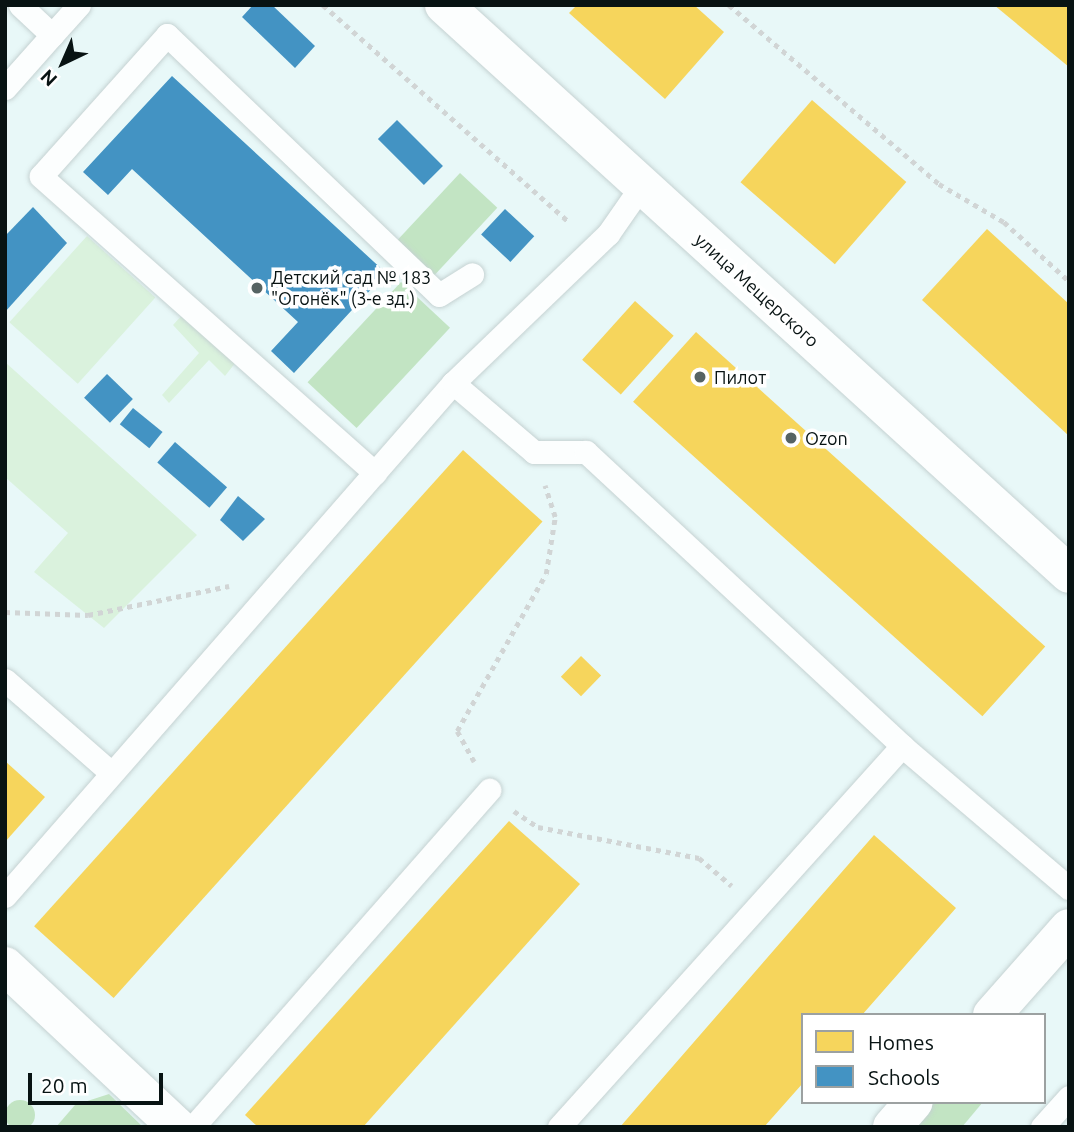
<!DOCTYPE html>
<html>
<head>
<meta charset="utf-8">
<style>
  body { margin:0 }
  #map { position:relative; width:1074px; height:1132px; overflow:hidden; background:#e8f8f8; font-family:Ubuntu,sans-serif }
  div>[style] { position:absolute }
  .green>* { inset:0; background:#daf2dd; transform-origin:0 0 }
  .forest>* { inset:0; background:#c2e4c3; transform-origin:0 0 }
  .round { border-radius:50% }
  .homes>* { inset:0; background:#f6d55c; transform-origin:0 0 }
  .schools>* { inset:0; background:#4393c3; transform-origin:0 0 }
  .path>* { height:4.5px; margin-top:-2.25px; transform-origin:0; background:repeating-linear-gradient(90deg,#d1d5d5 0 5px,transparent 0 10px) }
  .roads { filter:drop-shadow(0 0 2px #c5d2d2) drop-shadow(0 0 2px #c5d2d2) }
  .lane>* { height:23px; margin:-11.5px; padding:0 11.5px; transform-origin:11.5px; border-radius:11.5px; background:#fcfefe }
  .street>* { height:38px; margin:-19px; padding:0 19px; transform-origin:19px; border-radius:19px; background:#fcfefe }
  .dots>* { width:19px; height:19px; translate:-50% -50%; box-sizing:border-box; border:4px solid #fff; border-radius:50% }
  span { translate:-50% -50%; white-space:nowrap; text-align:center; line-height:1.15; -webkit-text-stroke:7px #fff; paint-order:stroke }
  .poi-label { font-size:18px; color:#081313 }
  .left { translate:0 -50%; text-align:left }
  .street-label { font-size:18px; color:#081313 }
  .frame { position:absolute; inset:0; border:7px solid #081313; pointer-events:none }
  .legend { position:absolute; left:801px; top:1013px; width:245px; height:91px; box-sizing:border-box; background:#fff; border:2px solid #9ca1a1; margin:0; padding:9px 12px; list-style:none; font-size:21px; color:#081313 }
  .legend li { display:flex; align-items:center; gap:14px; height:35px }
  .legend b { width:35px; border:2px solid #9ca1a1 }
  .north { position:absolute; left:28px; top:28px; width:70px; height:70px; -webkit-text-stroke:5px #fff; paint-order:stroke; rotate:224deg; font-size:19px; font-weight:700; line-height:28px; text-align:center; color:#081313 }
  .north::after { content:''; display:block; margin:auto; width:24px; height:32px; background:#081313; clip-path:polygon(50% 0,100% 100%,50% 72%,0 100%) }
  .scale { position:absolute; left:28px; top:1073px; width:135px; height:32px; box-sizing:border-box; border:4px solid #081313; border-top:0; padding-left:9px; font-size:21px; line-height:24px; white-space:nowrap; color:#081313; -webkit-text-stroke:5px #fff; paint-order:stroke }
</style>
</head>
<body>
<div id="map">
  <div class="green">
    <i style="left:87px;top:236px;width:92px;height:116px;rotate:42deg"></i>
    <i style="clip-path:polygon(185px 312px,236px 362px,225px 376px,209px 360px,169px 403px,162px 395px,199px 353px,173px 325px)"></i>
    <i style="clip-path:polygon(5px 362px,197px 535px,104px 628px,34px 572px,68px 533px,5px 477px)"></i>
  </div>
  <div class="forest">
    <i style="left:460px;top:173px;width:51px;height:94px;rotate:43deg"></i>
    <i style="left:401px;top:282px;width:67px;height:137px;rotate:43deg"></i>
    <i style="clip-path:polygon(109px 1094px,143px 1127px,56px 1127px,75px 1105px)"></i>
    <i class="round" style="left:5px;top:1100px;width:30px;height:30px"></i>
    <i style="clip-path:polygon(905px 1102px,983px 1102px,962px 1127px,878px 1127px)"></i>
  </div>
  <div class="homes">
    <i style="clip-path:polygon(577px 5px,694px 5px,724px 32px,665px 99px,569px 13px)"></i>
    <i style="clip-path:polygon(994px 5px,1069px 5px,1069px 67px)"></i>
    <i style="left:812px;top:100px;width:125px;height:109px;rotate:41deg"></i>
    <i style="clip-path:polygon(987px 229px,1069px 304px,1069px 436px,922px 300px)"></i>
    <i style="left:635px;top:301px;width:52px;height:79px;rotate:42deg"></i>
    <i style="left:696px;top:332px;width:470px;height:94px;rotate:42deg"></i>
    <i style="left:463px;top:450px;width:107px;height:641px;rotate:42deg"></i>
    <i style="left:581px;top:656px;width:28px;height:29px;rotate:44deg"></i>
    <i style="clip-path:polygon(5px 761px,45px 797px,5px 842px)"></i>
    <i style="clip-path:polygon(509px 821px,580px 884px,363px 1127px,258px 1127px,245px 1115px)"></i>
    <i style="clip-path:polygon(874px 835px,956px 908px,862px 1015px,803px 1015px,803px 1083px,764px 1127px,620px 1127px)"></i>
  </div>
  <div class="schools">
    <i style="clip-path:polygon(253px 5px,272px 5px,315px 46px,295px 68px,242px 17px)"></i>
    <i style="clip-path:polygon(172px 76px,386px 273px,294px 373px,271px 351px,298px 322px,132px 169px,108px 195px,83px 172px)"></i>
    <i style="left:397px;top:120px;width:65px;height:27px;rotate:45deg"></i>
    <i style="clip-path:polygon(33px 207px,67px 243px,5px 312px,5px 236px)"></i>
    <i style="left:505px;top:209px;width:40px;height:35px;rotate:43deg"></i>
    <i style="left:107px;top:374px;width:36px;height:33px;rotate:44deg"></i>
    <i style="left:133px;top:408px;width:38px;height:21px;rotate:39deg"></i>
    <i style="left:175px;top:442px;width:69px;height:27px;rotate:41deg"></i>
    <i style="clip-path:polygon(238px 496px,265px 519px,243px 541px,220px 520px)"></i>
  </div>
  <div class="path">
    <i style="left:323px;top:5px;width:328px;rotate:41.4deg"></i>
    <i style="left:729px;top:5px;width:276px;rotate:40.4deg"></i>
    <i style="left:939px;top:184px;width:75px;rotate:30.3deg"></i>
    <i style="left:1004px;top:222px;width:88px;rotate:42.2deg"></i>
    <i style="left:5px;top:612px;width:83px;rotate:2.1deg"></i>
    <i style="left:88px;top:615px;width:144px;rotate:-11.6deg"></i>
    <i style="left:474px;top:762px;width:35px;rotate:-119deg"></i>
    <i style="left:457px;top:731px;width:180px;rotate:-60.5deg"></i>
    <i style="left:546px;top:574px;width:58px;rotate:-81deg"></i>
    <i style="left:555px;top:517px;width:33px;rotate:-108deg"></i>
    <i style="left:514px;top:811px;width:29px;rotate:34deg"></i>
    <i style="left:538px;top:827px;width:164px;rotate:10.9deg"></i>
    <i style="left:699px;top:858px;width:43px;rotate:40.3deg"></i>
  </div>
  <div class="roads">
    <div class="lane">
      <i style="left:20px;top:5px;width:44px;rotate:43.2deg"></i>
      <i style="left:52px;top:35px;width:40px;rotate:-48deg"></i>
      <i style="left:5px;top:88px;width:71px;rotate:-48.4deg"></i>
      <i style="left:453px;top:383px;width:106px;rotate:40.4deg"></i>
      <i style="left:534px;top:452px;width:52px"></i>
      <i style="left:586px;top:452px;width:432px;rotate:42.9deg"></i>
      <i style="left:902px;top:746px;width:219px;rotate:40.4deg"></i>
      <i style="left:375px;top:473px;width:447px;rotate:-138.4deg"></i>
      <i style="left:41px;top:176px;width:189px;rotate:-48.2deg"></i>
      <i style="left:167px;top:35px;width:376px;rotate:43.7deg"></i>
      <i style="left:439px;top:295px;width:39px;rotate:-32deg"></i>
      <i style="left:5px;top:680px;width:140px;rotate:41.2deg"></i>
      <i style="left:5px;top:896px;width:681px;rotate:-48.87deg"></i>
      <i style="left:453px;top:383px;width:215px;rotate:-43.9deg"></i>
      <i style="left:608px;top:234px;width:60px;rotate:-55.2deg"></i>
      <i style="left:193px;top:1127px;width:449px;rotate:-48.7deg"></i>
      <i style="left:559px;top:1127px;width:513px;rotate:-48deg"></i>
      <i style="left:1042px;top:1127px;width:40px;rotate:-48deg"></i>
    </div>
    <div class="street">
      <i style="left:444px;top:5px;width:845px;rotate:42.31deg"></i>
      <i style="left:5px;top:966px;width:236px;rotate:43.1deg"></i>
      <i style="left:992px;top:1015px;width:116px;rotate:-48.5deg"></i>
      <i style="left:892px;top:1127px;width:33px;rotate:-49deg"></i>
    </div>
  </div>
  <div class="dots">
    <i style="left:257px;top:288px;background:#566363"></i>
    <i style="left:700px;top:377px;background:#566363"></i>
    <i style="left:791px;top:438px;background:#566363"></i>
  </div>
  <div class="poi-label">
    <span class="left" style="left:271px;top:288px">Детский сад № 183<br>"Огонёк" (3-е зд.)</span>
    <span class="left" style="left:714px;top:377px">Пилот</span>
    <span class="left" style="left:805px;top:438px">Ozon</span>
  </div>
  <div class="street-label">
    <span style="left:757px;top:290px;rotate:42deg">улица Мещерского</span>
  </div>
  <div class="frame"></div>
  <ul class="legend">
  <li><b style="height:19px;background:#f6d55c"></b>Homes</li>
  <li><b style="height:19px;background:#4393c3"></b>Schools</li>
  </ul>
  <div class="north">N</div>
  <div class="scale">20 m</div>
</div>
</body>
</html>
